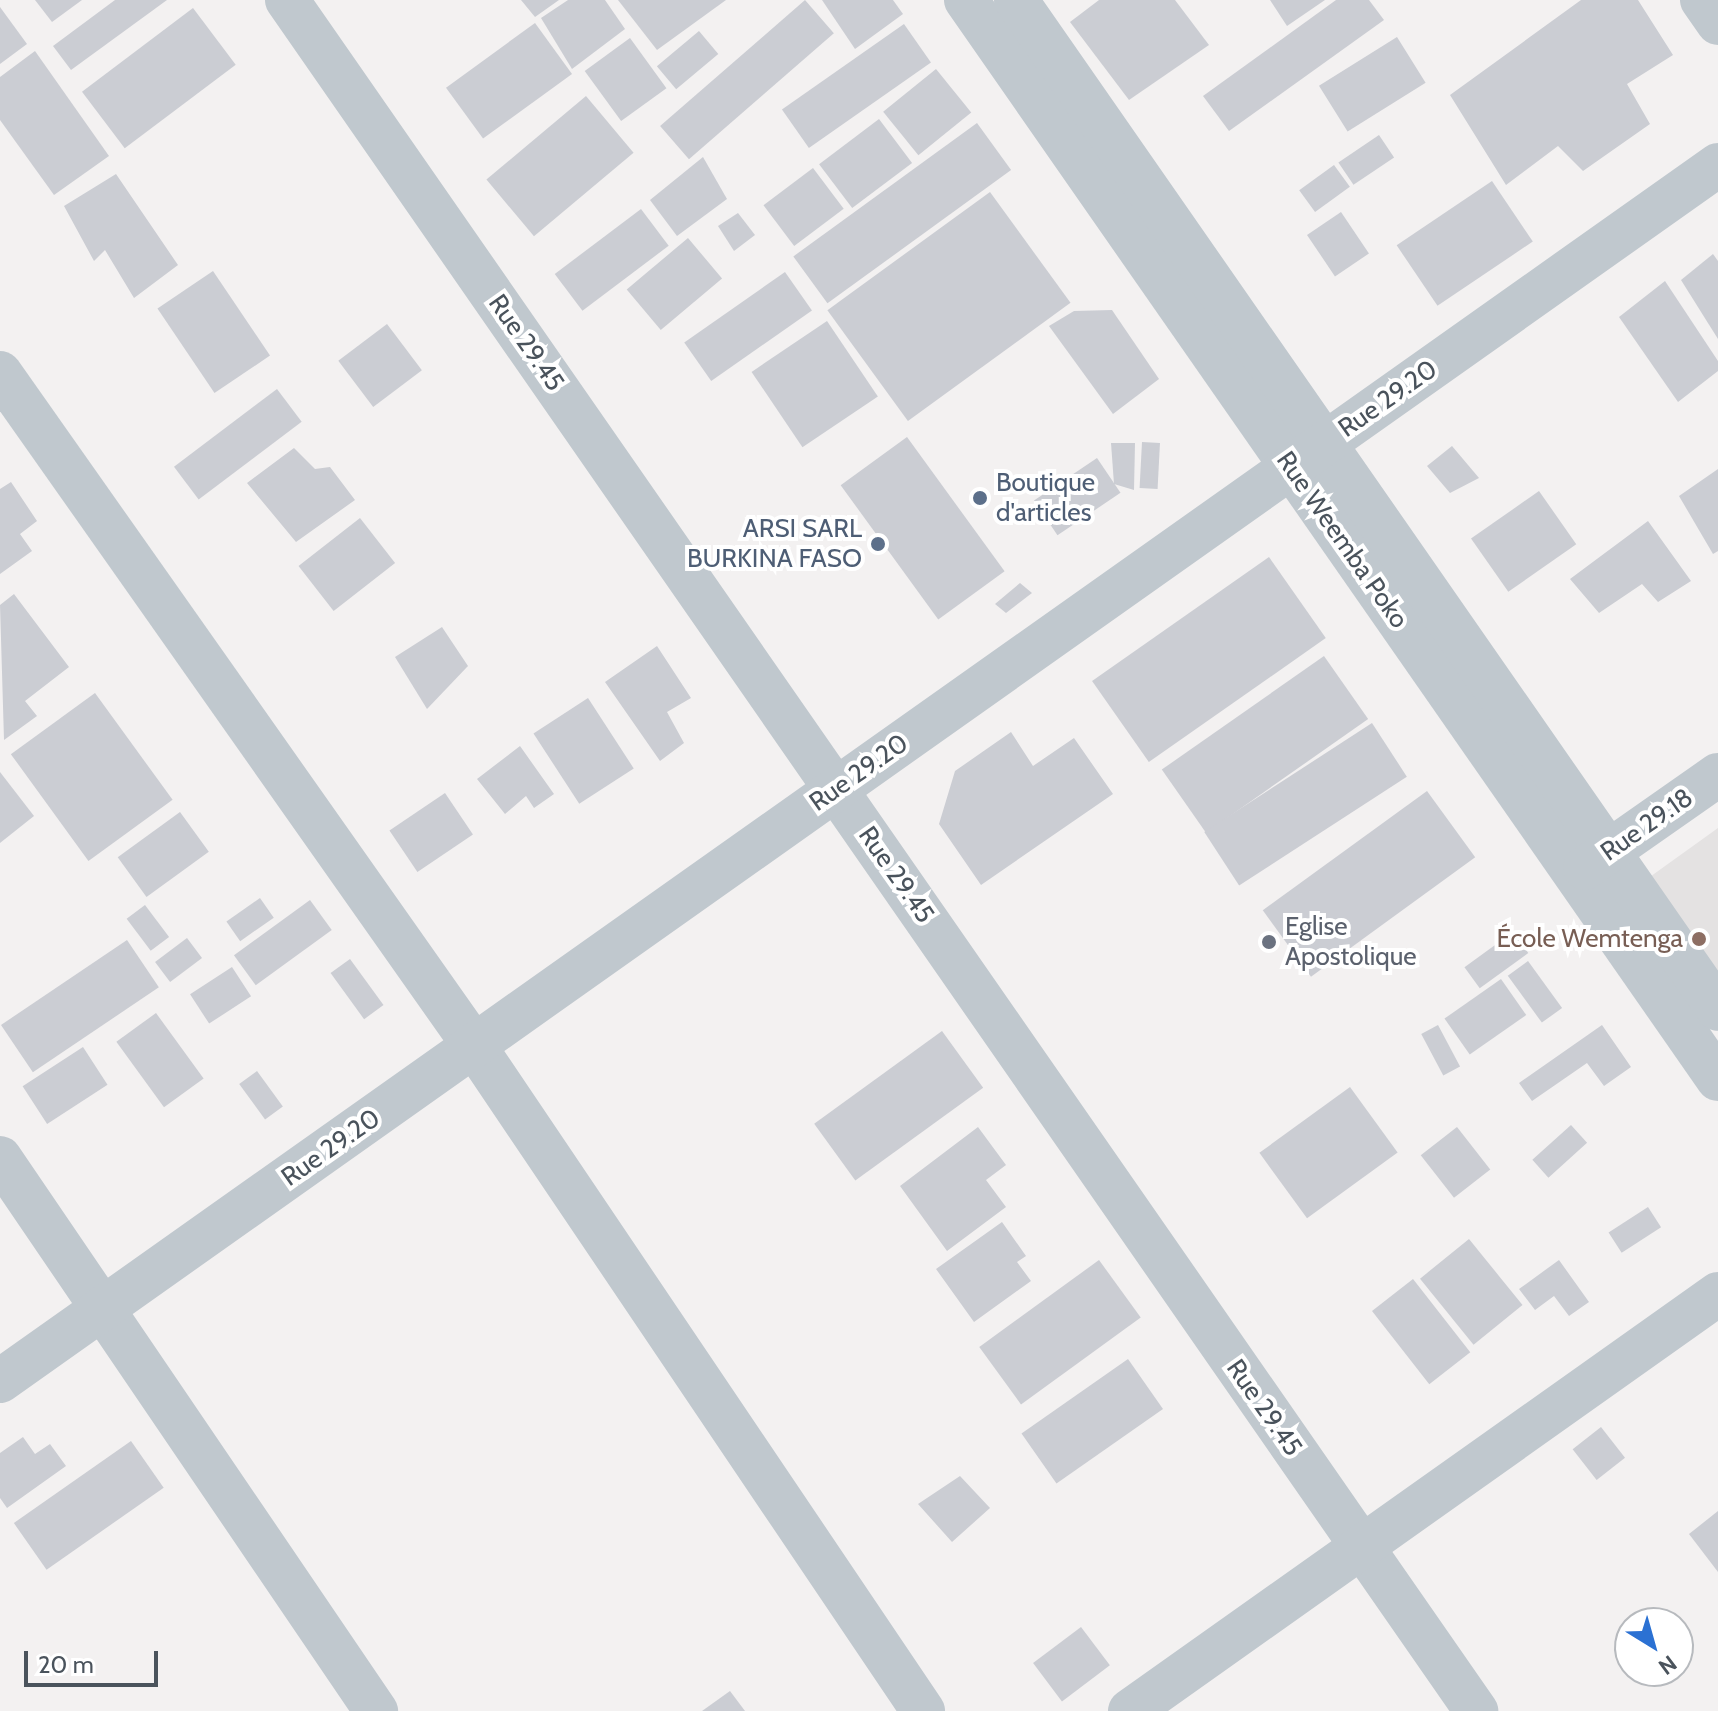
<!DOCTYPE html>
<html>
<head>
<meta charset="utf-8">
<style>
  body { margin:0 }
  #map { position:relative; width:1718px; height:1711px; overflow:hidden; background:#f3f1f1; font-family:Cabin,sans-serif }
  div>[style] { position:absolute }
  .education>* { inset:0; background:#e4e2e2 }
  .building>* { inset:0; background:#cbcdd3; transform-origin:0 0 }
  .street>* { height:44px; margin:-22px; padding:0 22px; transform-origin:22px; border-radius:22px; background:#c0c8ce }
  .dots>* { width:22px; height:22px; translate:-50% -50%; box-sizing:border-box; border:4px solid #fff; border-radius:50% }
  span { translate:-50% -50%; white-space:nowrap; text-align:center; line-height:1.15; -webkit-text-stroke:8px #fff; paint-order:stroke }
  .street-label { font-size:26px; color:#4a535c }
  .service-label { font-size:26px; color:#4e5e75 }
  .left { translate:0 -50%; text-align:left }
  .right { translate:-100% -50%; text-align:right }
  .worship-label { font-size:26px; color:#5b616d }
  .education-label { font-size:26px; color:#785e54 }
  .north { position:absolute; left:1614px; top:1607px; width:80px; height:80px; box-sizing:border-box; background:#fff; border:2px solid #b7babe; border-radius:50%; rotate:143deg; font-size:22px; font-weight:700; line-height:32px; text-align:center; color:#4a535c }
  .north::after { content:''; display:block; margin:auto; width:28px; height:36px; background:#2b71d3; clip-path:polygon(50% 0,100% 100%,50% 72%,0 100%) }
  .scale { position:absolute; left:24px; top:1651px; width:134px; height:36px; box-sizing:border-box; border:4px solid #4a535c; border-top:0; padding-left:10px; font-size:24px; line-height:28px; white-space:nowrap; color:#4a535c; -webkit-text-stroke:6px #fff; paint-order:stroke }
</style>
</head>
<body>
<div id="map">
  <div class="education">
    <i style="clip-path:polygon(1718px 828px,1718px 994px,1640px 884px)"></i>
  </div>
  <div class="building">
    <i style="clip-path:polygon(35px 0,82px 0,52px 22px)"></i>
    <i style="clip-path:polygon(115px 0,167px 0,71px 70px,53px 46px)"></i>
    <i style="clip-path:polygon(521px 0,559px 0,535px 17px)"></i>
    <i style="clip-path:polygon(568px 0,605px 0,625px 29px,572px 69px,541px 18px)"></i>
    <i style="clip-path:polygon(618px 0,726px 0,657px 50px)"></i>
    <i style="left:805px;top:0;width:44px;height:192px;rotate:49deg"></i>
    <i style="clip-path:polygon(822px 0,893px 0,903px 14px,855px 49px)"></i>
    <i style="clip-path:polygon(1099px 0,1175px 0,1209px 45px,1129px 100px,1070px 22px)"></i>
    <i style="clip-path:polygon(1270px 0,1325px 0,1287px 26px)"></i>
    <i style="clip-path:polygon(1336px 0,1369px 0,1384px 20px,1229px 131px,1203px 96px)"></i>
    <i style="clip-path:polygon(1581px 0,1638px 0,1673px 55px,1627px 84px,1650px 124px,1583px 171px,1558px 146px,1506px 185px,1450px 95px)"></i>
    <i style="clip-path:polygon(0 7px,27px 44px,0 64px)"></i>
    <i style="left:193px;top:8px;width:71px;height:139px;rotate:53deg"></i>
    <i style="left:535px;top:23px;width:63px;height:110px;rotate:54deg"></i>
    <i style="left:904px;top:24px;width:47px;height:149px;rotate:55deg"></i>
    <i style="left:699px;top:31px;width:30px;height:55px;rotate:50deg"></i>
    <i style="left:1397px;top:37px;width:54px;height:92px;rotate:58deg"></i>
    <i style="left:630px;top:38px;width:62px;height:56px;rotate:54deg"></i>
    <i style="clip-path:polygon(35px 51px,109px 156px,54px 195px,0 120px,0 77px)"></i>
    <i style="left:936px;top:69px;width:56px;height:68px;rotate:51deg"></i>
    <i style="left:586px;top:96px;width:74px;height:130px;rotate:50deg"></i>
    <i style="left:879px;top:119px;width:55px;height:75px;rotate:53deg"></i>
    <i style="left:977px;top:123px;width:58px;height:227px;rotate:54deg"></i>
    <i style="left:1379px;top:135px;width:27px;height:49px;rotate:56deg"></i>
    <i style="clip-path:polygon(703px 157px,727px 199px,677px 236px,650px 200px)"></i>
    <i style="left:1334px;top:165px;width:27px;height:43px;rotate:54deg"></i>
    <i style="left:813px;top:168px;width:51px;height:62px;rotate:53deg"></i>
    <i style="clip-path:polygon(116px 174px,178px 265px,134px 298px,105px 250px,94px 261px,64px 206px)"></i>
    <i style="left:1492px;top:181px;width:73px;height:115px;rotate:56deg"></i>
    <i style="left:990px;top:192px;width:137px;height:201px;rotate:54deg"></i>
    <i style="left:641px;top:209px;width:46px;height:108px;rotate:53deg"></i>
    <i style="left:1341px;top:212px;width:50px;height:41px;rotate:56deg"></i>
    <i style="clip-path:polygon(738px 213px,755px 235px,734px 251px,718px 226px)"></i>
    <i style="left:688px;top:238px;width:53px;height:80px;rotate:50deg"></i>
    <i style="clip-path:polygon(1713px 254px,1718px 261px,1718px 339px,1681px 280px)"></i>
    <i style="left:213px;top:271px;width:102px;height:67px;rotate:56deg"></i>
    <i style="left:785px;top:272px;width:47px;height:123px;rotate:55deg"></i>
    <i style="clip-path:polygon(1665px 281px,1718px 361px,1718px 371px,1678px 402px,1619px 317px)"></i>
    <i style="clip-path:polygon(1112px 310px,1159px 379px,1113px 414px,1049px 326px,1074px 311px)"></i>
    <i style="left:827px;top:321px;width:91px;height:91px;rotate:56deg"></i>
    <i style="left:387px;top:324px;width:58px;height:61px;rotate:53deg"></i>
    <i style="left:277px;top:389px;width:41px;height:129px;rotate:53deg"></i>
    <i style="left:907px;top:437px;width:166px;height:82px;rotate:54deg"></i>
    <i style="left:1142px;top:442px;width:18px;height:46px;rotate:3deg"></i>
    <i style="clip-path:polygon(1111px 443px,1135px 443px,1134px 490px,1114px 484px)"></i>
    <i style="clip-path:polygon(1452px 446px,1479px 478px,1450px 493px,1427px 466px)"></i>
    <i style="clip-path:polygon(294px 448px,315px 469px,330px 467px,355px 500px,296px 542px,247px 483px)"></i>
    <i style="left:1097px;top:458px;width:42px;height:76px;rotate:56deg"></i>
    <i style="clip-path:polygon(1718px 469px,1718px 551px,1713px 554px,1679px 496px)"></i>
    <i style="clip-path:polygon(11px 482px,37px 521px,20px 534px,32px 551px,0 574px,0 489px)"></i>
    <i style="left:1539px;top:491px;width:65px;height:83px;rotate:55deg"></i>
    <i style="left:360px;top:518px;width:57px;height:78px;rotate:52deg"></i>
    <i style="clip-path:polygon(1648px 521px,1691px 581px,1658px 602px,1642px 584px,1599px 613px,1570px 579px)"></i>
    <i style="left:1269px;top:557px;width:99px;height:216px;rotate:55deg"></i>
    <i style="clip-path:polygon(1020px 583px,1032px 593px,1006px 613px,995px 604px)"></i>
    <i style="clip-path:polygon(14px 594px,69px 667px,25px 701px,37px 716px,4px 740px,0 605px)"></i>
    <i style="clip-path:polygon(442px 627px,468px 666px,427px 709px,395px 657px)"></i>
    <i style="clip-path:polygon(657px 646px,691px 698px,667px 712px,684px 743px,660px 761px,605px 682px)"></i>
    <i style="left:1324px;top:656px;width:77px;height:198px;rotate:55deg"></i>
    <i style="left:95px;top:693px;width:132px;height:104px;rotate:54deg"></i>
    <i style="left:588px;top:698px;width:84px;height:65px;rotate:57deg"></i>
    <i style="left:1372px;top:723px;width:64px;height:200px;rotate:57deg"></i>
    <i style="clip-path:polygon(1011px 732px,1033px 766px,1074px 738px,1113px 794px,981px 885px,939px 824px,955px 771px)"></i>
    <i style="clip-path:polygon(520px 746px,554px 794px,534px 808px,526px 796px,505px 814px,477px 779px)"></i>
    <i style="clip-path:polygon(0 772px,34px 816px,0 843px)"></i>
    <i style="left:1427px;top:791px;width:82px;height:203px;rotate:54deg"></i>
    <i style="left:445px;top:793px;width:50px;height:67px;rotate:56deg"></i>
    <i style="left:180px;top:812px;width:49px;height:77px;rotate:54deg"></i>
    <i style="left:260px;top:898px;width:24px;height:41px;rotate:55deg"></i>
    <i style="left:310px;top:900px;width:37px;height:94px;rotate:54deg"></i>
    <i style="left:145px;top:905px;width:40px;height:23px;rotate:53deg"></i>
    <i style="left:1513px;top:932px;width:26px;height:60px;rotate:54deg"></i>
    <i style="left:187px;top:938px;width:25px;height:40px;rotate:53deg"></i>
    <i style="left:127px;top:940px;width:57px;height:152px;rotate:56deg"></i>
    <i style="left:350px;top:959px;width:57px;height:24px;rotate:54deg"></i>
    <i style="left:1528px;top:961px;width:58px;height:25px;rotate:54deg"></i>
    <i style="left:232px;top:967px;width:35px;height:50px;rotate:57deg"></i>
    <i style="left:1501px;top:979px;width:44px;height:69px;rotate:55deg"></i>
    <i style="left:156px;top:1013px;width:81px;height:49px;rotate:54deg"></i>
    <i style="left:1438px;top:1025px;width:47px;height:19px;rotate:62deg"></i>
    <i style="clip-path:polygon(1602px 1025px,1631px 1067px,1604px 1086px,1587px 1063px,1532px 1101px,1519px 1083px)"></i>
    <i style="left:942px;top:1031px;width:70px;height:158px;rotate:54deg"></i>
    <i style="left:83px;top:1047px;width:45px;height:72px;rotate:57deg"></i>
    <i style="left:257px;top:1071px;width:44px;height:22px;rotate:54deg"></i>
    <i style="left:1350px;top:1087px;width:81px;height:112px;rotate:54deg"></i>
    <i style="left:1571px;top:1125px;width:24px;height:52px;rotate:48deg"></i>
    <i style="clip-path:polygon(978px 1127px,1006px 1165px,986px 1180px,1006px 1207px,947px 1251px,900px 1186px)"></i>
    <i style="left:1457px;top:1127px;width:54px;height:46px;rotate:52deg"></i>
    <i style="left:1648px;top:1207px;width:24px;height:47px;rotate:57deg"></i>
    <i style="clip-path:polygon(1002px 1222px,1026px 1256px,1017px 1262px,1031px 1281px,974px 1322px,936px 1269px)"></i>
    <i style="left:1469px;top:1239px;width:85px;height:63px;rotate:51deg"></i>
    <i style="left:1099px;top:1260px;width:71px;height:148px;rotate:54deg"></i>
    <i style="clip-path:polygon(1559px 1260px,1589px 1302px,1569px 1316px,1554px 1296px,1535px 1310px,1519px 1289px)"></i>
    <i style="left:1413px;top:1279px;width:93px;height:52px;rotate:52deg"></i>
    <i style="left:1128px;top:1359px;width:61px;height:130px;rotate:55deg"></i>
    <i style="left:1601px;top:1427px;width:39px;height:36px;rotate:52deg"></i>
    <i style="clip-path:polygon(23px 1437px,35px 1454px,50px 1444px,66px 1466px,7px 1508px,0 1498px,0 1453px)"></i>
    <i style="left:131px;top:1441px;width:57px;height:143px;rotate:55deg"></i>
    <i style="clip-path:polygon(960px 1476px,990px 1508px,952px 1542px,918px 1504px)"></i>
    <i style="clip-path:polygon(1718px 1511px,1718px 1572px,1689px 1534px)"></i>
    <i style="left:1081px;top:1627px;width:48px;height:60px;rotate:53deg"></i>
    <i style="clip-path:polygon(730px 1691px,745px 1711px,702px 1711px)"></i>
  </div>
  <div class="street">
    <i style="left:287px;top:0;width:2084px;rotate:55.2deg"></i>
    <i style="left:966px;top:0;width:1315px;rotate:55.13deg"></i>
    <i style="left:1016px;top:0;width:1229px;rotate:55.17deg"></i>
    <i style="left:1702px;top:0;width:28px;rotate:55deg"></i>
    <i style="left:0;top:373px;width:825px;rotate:54.83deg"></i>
    <i style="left:475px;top:1047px;width:801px;rotate:55.99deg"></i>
    <i style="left:1585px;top:868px;width:162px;rotate:-35deg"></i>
    <i style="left:0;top:1158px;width:669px;rotate:55.79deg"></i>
    <i style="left:0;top:1381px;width:2105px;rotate:-35.29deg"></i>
    <i style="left:1130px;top:1711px;width:721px;rotate:-35.34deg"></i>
  </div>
  <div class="dots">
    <i style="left:980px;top:498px;background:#5c6f8a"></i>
    <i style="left:878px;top:544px;background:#5c6f8a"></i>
    <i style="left:1699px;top:939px;background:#8d6e63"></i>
    <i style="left:1269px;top:942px;background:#6b7280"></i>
  </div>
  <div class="street-label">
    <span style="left:526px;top:343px;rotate:55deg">Rue 29.45</span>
    <span style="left:1388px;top:399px;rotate:-35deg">Rue 29.20</span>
    <span style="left:1342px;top:540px;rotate:55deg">Rue Weemba Poko</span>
    <span style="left:859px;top:773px;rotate:-35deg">Rue 29.20</span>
    <span style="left:1647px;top:825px;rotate:-35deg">Rue 29.18</span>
    <span style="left:896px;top:875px;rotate:55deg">Rue 29.45</span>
    <span style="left:331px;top:1148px;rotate:-35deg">Rue 29.20</span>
    <span style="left:1264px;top:1408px;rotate:55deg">Rue 29.45</span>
  </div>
  <div class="service-label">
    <span class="left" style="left:996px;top:498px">Boutique<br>d'articles</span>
    <span class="right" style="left:862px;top:544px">ARSI SARL<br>BURKINA FASO</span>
  </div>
  <div class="worship-label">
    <span class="left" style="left:1285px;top:942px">Eglise<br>Apostolique</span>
  </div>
  <div class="education-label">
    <span class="right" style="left:1683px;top:939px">École Wemtenga</span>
  </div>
  <div class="north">N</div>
  <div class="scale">20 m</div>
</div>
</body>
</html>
